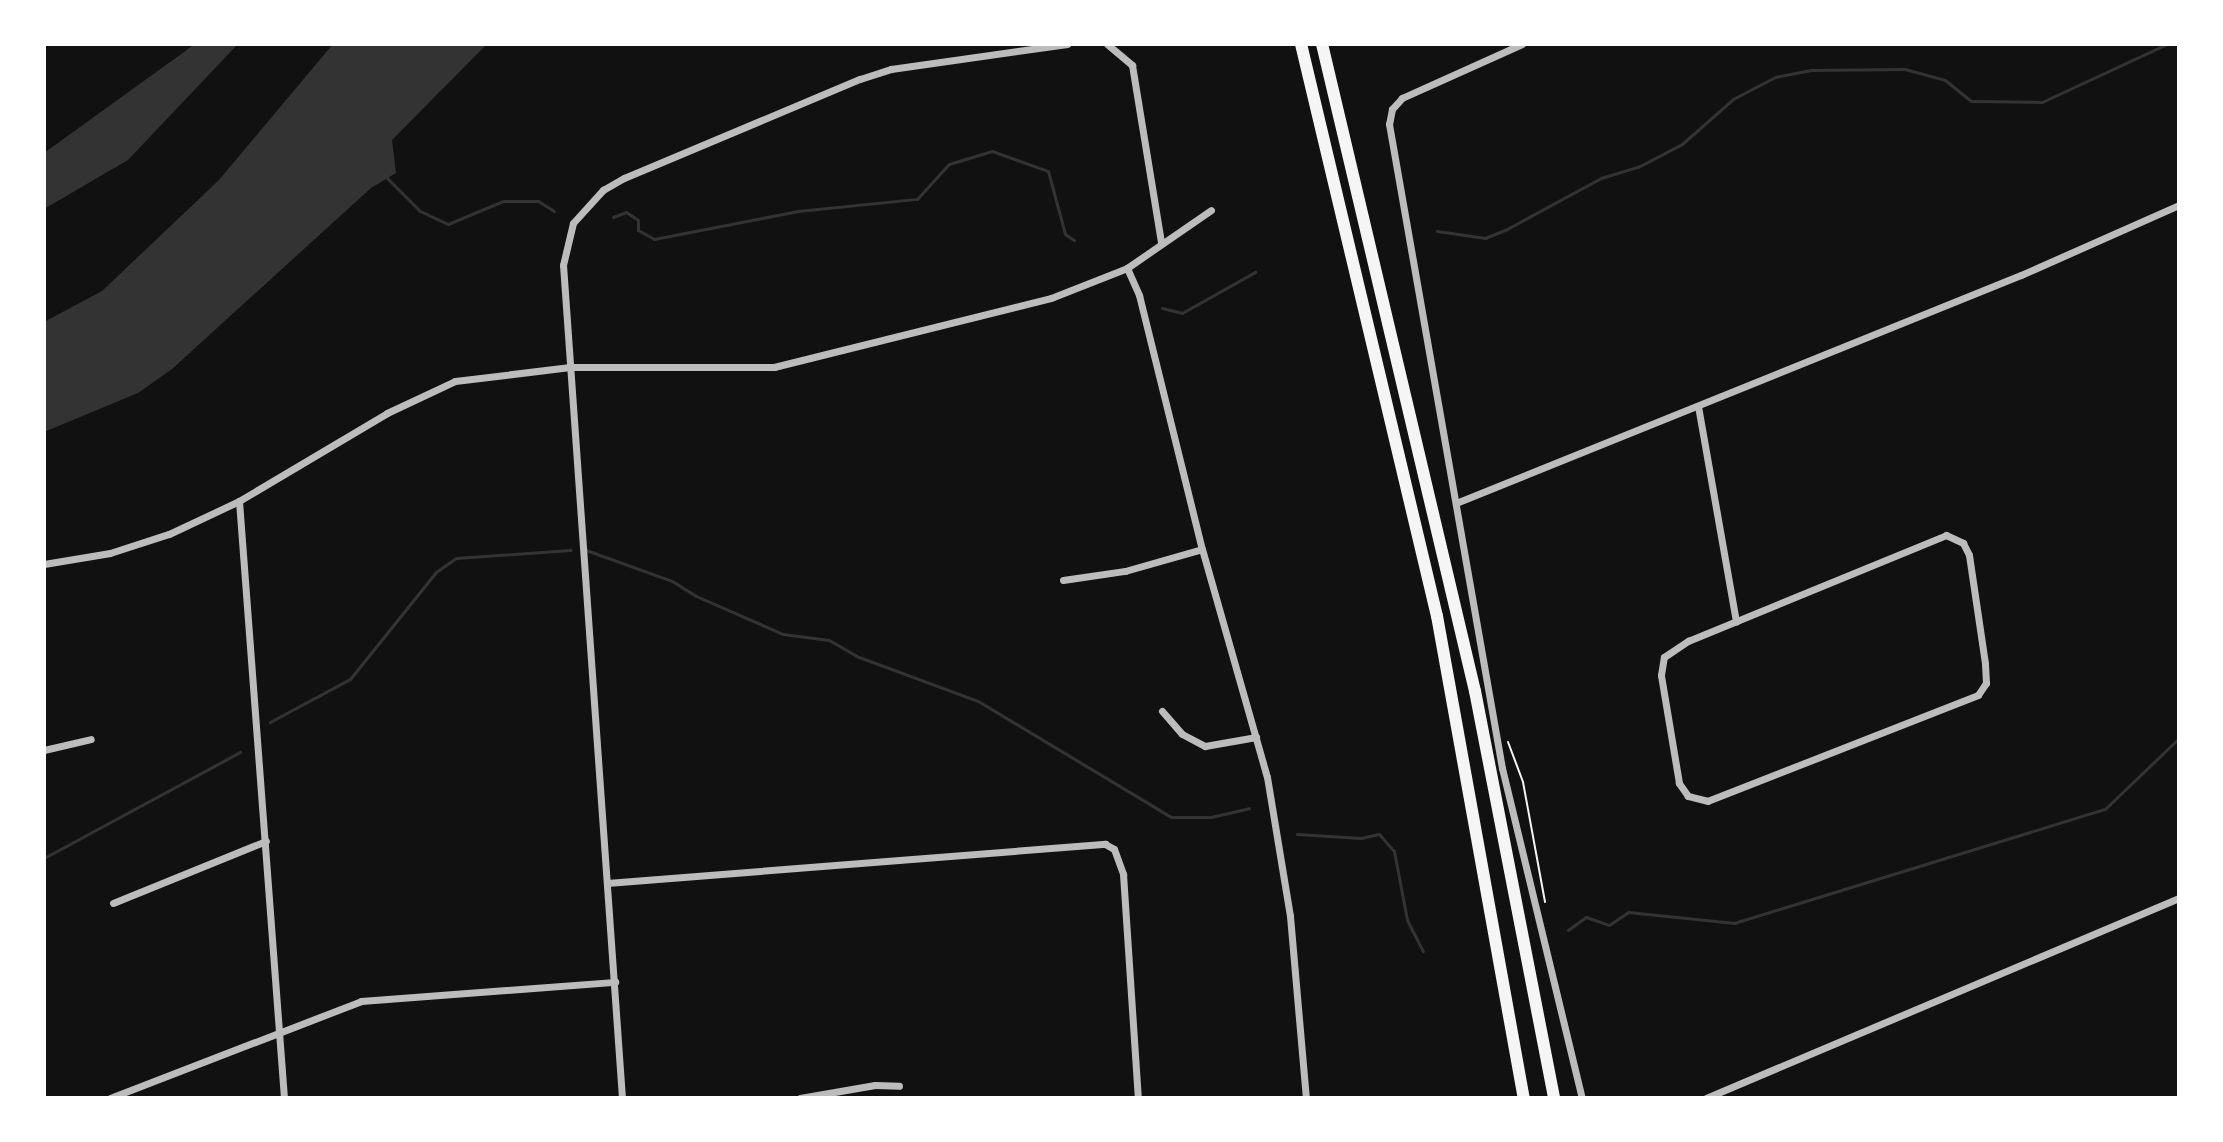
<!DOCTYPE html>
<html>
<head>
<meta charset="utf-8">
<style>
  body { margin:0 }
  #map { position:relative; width:2223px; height:1142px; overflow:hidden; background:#111; font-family:"Asap Condensed",sans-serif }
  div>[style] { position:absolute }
  .water>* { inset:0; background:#333 }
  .stream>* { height:3px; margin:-1.5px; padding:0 1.5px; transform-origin:1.5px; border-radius:1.5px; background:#333 }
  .path>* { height:2px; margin:-1px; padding:0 1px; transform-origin:1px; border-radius:1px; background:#f5f5f5 }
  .minor>* { height:7px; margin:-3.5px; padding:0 3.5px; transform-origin:3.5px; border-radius:3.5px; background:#bcbcbc }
  .motorway>* { height:12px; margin:-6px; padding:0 6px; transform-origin:6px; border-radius:6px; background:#f5f5f5 }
  span { translate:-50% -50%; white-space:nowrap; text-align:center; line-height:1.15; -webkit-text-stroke:6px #fff; paint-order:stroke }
  .frame { position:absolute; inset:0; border:46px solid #fff; pointer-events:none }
</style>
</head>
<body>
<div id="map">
  <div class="water">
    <i style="clip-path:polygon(195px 44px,238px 44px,128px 160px,44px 209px,44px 153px)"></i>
    <i style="clip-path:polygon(333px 44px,487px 44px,392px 140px,396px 173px,371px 188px,172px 369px,138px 393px,44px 432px,44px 322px,102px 291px,219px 180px)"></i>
  </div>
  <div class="stream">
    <i style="left:386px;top:177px;width:48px;rotate:45deg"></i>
    <i style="left:420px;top:211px;width:31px;rotate:25deg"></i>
    <i style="left:448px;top:224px;width:60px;rotate:-22.7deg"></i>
    <i style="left:503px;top:201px;width:35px"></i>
    <i style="left:538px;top:201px;width:19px;rotate:32deg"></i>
    <i style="left:613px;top:217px;width:14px;rotate:-21deg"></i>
    <i style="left:626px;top:212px;width:14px;rotate:34deg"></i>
    <i style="left:638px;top:220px;width:10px;rotate:90deg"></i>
    <i style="left:638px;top:230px;width:18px;rotate:29deg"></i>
    <i style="left:654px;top:239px;width:147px;rotate:-11deg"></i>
    <i style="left:798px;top:211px;width:120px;rotate:-5.8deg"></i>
    <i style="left:917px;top:199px;width:47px;rotate:-47.6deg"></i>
    <i style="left:949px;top:164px;width:45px;rotate:-16.8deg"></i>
    <i style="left:992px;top:151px;width:59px;rotate:19.7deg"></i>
    <i style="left:1048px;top:171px;width:65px;rotate:74.9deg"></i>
    <i style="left:1065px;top:234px;width:11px;rotate:34deg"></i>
    <i style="left:1437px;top:231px;width:49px;rotate:8.3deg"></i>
    <i style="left:1485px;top:238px;width:24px;rotate:-22deg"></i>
    <i style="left:1507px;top:229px;width:107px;rotate:-28.5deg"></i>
    <i style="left:1601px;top:178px;width:39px;rotate:-17deg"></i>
    <i style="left:1638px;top:167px;width:50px;rotate:-27.6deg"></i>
    <i style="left:1682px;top:144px;width:68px;rotate:-41.4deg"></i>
    <i style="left:1733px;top:99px;width:47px;rotate:-27.6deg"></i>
    <i style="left:1775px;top:77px;width:38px;rotate:-11deg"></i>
    <i style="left:1812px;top:70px;width:93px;rotate:-0.6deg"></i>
    <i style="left:1905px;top:69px;width:41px;rotate:15.4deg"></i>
    <i style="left:1945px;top:80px;width:33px;rotate:39deg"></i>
    <i style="left:1971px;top:101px;width:71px;rotate:0.8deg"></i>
    <i style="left:2042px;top:102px;width:138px;rotate:-24.9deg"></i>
    <i style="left:1162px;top:308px;width:21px;rotate:14deg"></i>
    <i style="left:1182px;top:313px;width:84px;rotate:-29.3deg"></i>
    <i style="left:586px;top:550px;width:91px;rotate:19.8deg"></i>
    <i style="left:672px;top:581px;width:28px;rotate:32deg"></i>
    <i style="left:696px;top:596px;width:95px;rotate:23.6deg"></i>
    <i style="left:783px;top:634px;width:46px;rotate:7.4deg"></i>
    <i style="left:829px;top:640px;width:34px;rotate:30deg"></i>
    <i style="left:859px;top:657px;width:127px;rotate:20.3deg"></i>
    <i style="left:978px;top:701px;width:225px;rotate:31deg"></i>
    <i style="left:1171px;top:817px;width:40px"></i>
    <i style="left:1211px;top:817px;width:39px;rotate:-13deg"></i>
    <i style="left:270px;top:722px;width:91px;rotate:-28.3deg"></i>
    <i style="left:350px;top:679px;width:137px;rotate:-51.2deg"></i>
    <i style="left:436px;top:572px;width:24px;rotate:-35deg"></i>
    <i style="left:456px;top:558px;width:115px;rotate:-4deg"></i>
    <i style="left:1297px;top:834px;width:64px;rotate:3.6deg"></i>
    <i style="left:1361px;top:838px;width:18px;rotate:-13deg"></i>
    <i style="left:1379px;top:834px;width:23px;rotate:49deg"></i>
    <i style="left:1394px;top:851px;width:70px;rotate:79.3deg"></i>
    <i style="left:1407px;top:920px;width:35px;rotate:63deg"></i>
    <i style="left:44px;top:858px;width:223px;rotate:-28.4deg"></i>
    <i style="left:1568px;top:930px;width:22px;rotate:-36deg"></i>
    <i style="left:1586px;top:917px;width:24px;rotate:19deg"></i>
    <i style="left:1609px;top:925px;width:23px;rotate:-34deg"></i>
    <i style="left:1628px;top:912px;width:107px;rotate:5.9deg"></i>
    <i style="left:1734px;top:923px;width:388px;rotate:-17.1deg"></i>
    <i style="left:2105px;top:809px;width:103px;rotate:-43.8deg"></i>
  </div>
  <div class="path">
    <i style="left:1508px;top:742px;width:43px;rotate:69.4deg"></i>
    <i style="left:1523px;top:782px;width:122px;rotate:79.6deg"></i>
  </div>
  <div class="minor">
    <i style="left:1107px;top:44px;width:33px;rotate:40deg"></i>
    <i style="left:1132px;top:65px;width:180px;rotate:80.7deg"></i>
    <i style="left:1522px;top:44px;width:132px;rotate:155.8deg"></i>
    <i style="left:1402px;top:98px;width:15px;rotate:132deg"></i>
    <i style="left:1392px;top:109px;width:15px;rotate:101deg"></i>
    <i style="left:1389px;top:124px;width:654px;rotate:80.05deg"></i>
    <i style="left:1502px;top:768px;width:340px;rotate:76.4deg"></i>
    <i style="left:1127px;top:268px;width:30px;rotate:66deg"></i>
    <i style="left:1139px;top:295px;width:262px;rotate:76.1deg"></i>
    <i style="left:1202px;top:549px;width:237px;rotate:74.1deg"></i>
    <i style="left:1267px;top:777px;width:141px;rotate:80.6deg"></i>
    <i style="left:1290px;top:916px;width:183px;rotate:85deg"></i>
    <i style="left:1698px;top:406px;width:219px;rotate:80deg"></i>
    <i style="left:239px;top:501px;width:599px;rotate:85.69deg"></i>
    <i style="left:1456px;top:503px;width:609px;rotate:-21.98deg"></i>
    <i style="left:2021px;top:275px;width:173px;rotate:-23.9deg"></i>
    <i style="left:1946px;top:535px;width:19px;rotate:25deg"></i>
    <i style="left:1963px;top:543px;width:13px;rotate:63deg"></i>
    <i style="left:1969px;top:555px;width:110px;rotate:81.6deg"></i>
    <i style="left:1985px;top:664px;width:19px;rotate:87deg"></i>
    <i style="left:1986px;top:683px;width:14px;rotate:124deg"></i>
    <i style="left:1978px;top:695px;width:290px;rotate:158.6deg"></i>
    <i style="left:1708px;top:801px;width:21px;rotate:-166deg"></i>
    <i style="left:1688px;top:796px;width:16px;rotate:-125deg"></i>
    <i style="left:1679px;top:783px;width:109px;rotate:-99.5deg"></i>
    <i style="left:1661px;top:675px;width:18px;rotate:-81deg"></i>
    <i style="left:1664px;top:657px;width:29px;rotate:-34deg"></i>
    <i style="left:1688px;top:641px;width:279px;rotate:-22.3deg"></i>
    <i style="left:44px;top:564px;width:67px;rotate:-9.5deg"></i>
    <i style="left:110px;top:553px;width:62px;rotate:-17.9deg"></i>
    <i style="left:169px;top:534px;width:77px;rotate:-25.2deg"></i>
    <i style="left:239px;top:501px;width:172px;rotate:-30.7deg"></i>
    <i style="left:387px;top:413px;width:75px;rotate:-25.2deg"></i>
    <i style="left:455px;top:381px;width:116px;rotate:-6.9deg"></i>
    <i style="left:570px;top:367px;width:204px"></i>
    <i style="left:774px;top:367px;width:285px;rotate:-14deg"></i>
    <i style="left:1051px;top:298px;width:82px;rotate:-21.5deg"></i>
    <i style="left:1127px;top:268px;width:102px;rotate:-34.6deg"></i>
    <i style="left:1063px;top:580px;width:63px;rotate:-8.3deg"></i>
    <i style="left:1125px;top:571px;width:80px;rotate:-15.9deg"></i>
    <i style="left:1162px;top:711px;width:30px;rotate:49deg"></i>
    <i style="left:1182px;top:734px;width:26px;rotate:28deg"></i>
    <i style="left:1205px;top:746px;width:52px;rotate:-10deg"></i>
    <i style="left:44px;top:750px;width:48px;rotate:-13.2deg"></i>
    <i style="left:607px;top:883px;width:500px;rotate:-4.5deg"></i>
    <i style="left:1105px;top:844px;width:10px;rotate:29deg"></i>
    <i style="left:1114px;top:849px;width:27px;rotate:70deg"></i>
    <i style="left:1123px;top:874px;width:225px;rotate:86.2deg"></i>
    <i style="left:113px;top:903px;width:165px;rotate:-22.1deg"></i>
    <i style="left:110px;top:1098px;width:269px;rotate:-21.1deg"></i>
    <i style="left:361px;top:1001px;width:255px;rotate:-4.3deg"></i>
    <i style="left:622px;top:1098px;width:835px;rotate:-94.05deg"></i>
    <i style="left:563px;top:265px;width:43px;rotate:-76.6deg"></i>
    <i style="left:573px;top:223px;width:45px;rotate:-47.7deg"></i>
    <i style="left:603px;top:190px;width:24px;rotate:-30deg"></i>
    <i style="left:624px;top:178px;width:256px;rotate:-22.8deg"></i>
    <i style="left:860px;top:79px;width:33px;rotate:-18deg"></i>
    <i style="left:891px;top:69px;width:178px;rotate:-8.1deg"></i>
    <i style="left:800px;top:1098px;width:76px;rotate:-9.8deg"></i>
    <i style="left:875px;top:1085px;width:24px;rotate:2deg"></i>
    <i style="left:1706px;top:1098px;width:514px;rotate:-22.92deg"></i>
  </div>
  <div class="motorway">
    <i style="left:1301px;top:44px;width:588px;rotate:76.63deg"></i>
    <i style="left:1437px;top:616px;width:490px;rotate:79.8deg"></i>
    <i style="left:1322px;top:44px;width:665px;rotate:76.7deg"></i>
    <i style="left:1475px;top:691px;width:415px;rotate:79deg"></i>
  </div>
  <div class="frame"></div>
</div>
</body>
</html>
